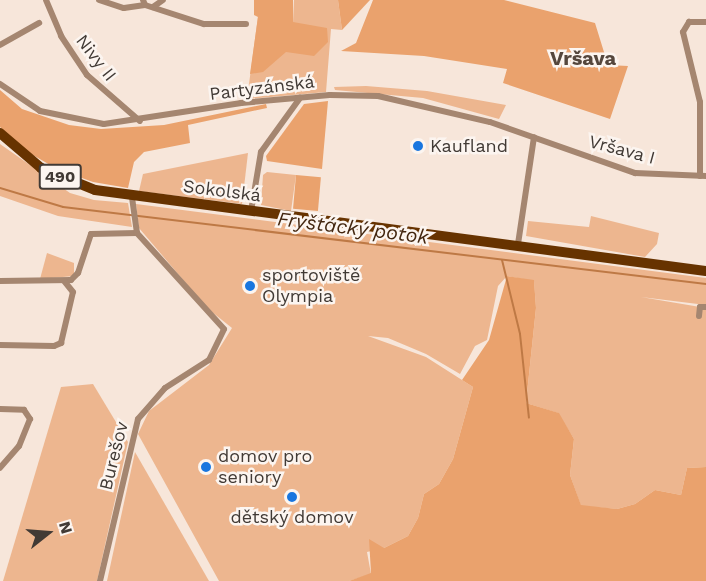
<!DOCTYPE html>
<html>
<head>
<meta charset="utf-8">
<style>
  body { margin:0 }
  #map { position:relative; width:706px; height:581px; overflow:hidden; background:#f7e6da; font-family:"Work Sans",sans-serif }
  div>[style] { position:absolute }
  .green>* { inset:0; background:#edb68f }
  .forest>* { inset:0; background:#eaa26d; transform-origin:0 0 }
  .stream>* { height:2px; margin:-1px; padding:0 1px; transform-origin:1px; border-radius:1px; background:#be7945 }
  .minor>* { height:6px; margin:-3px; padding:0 3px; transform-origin:3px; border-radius:3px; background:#a58670 }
  .primary>* { height:10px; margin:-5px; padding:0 5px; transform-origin:5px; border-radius:5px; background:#673300 }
  .dots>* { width:16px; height:16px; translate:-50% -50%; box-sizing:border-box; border:3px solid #fcf5f0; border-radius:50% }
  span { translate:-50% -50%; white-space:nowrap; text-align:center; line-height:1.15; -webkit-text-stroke:5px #fcf5f0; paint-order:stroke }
  .shield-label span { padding:2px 4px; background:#fcf5f0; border:2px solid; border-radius:4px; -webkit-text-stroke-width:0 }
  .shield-label { font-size:16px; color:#413a35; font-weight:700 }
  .street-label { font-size:18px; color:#413a35 }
  .poi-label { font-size:18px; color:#413a35 }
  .left { translate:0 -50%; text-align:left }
  .neighbourhood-label { font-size:20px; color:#55473d; font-weight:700 }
  .water-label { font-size:20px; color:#43260f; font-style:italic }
  .north { position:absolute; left:18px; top:503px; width:60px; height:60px; -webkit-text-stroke:4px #fcf5f0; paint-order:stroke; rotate:73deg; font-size:16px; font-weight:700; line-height:24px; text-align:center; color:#413a35 }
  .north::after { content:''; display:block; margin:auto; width:21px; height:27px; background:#413a35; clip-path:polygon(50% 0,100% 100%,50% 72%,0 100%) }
</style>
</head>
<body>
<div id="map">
  <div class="green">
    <i style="clip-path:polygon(294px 0,338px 0,342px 30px,331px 29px,326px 92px,247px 99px,258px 16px,293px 22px)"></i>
    <i style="clip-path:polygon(366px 86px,427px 91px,506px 105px,499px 119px,423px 98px,335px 90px,334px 87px)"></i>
    <i style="clip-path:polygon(0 144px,70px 193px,94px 200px,128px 203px,132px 227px,58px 216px,0 196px)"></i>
    <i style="clip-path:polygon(248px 153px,242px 204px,139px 191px,143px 174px)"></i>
    <i style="clip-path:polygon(267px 172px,296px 175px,291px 211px,261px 205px,263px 175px)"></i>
    <i style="clip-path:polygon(136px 204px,706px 278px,706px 305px,641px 297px,706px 308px,706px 467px,687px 468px,681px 495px,655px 490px,635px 504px,617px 509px,581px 506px,570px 475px,574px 439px,558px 413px,526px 403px,536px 308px,534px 281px,507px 276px,498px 286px,487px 340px,475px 346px,460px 374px,426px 354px,388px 338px,368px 336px,426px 357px,473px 387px,453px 459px,439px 484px,424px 494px,418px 518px,408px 536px,384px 548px,367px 552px,371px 574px,349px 581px,219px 581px,138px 434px,149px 411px,209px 365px,232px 328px,207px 308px,139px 228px)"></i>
    <i style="clip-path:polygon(591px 216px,659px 233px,657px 244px,645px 257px,526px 236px,528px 221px,589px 227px)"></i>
    <i style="clip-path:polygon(47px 253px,74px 263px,74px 276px,40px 279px)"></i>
    <i style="clip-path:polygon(93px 384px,128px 442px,97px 581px,3px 581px,61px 387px)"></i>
    <i style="clip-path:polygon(135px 452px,209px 581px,107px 581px)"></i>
  </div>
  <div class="forest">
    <i style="clip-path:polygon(254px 0,293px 0,293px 22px,327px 28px,328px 42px,314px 56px,286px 52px,263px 72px,250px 74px,258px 17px,254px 15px)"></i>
    <i style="clip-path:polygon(338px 0,370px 0,342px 30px)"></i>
    <i style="clip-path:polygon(373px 0,504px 0,595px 23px,608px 65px,628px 66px,610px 119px,503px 83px,507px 69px,424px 56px,341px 51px,356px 43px)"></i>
    <i style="clip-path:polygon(0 90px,22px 109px,69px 125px,101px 129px,164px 125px,266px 104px,267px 108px,188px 125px,190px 143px,144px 152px,134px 162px,128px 188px,93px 182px,57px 169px,26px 151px,0 127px)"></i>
    <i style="clip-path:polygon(328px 101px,322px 169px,267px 161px,266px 156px,304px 104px)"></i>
    <i style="left:296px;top:175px;width:25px;height:34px;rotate:5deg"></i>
    <i style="clip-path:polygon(507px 276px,534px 280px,536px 308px,526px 403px,559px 413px,574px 439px,570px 475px,581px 505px,617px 509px,635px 504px,655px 490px,681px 495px,687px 468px,706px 467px,706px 581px,349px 581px,371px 573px,369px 539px,384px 548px,408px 536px,418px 518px,424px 494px,439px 484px,453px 459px,473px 387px,462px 380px,489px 340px)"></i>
  </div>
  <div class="stream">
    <i style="left:0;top:188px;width:66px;rotate:16.8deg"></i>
    <i style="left:63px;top:207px;width:648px;rotate:6.83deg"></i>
    <i style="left:502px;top:260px;width:76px;rotate:76.3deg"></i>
    <i style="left:520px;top:334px;width:84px;rotate:83.9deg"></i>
  </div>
  <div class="minor">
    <i style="left:46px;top:0;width:39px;rotate:67deg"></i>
    <i style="left:61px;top:36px;width:47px;rotate:56.3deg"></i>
    <i style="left:87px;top:75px;width:70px;rotate:41deg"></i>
    <i style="left:99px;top:0;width:26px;rotate:18deg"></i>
    <i style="left:124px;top:8px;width:21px;rotate:-8deg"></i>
    <i style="left:143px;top:0;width:5px;rotate:68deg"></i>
    <i style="left:145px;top:5px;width:62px;rotate:17.9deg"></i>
    <i style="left:204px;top:24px;width:42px"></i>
    <i style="left:153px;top:7px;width:12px;rotate:-35deg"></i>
    <i style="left:0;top:45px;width:45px;rotate:-29.4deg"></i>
    <i style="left:0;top:84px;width:48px;rotate:34deg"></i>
    <i style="left:40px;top:111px;width:65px;rotate:11.5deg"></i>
    <i style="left:104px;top:124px;width:139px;rotate:-8.7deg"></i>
    <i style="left:241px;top:103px;width:89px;rotate:-5.1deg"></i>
    <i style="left:330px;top:95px;width:48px;rotate:1.2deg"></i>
    <i style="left:378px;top:96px;width:115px;rotate:13.1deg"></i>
    <i style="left:490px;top:122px;width:154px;rotate:19.4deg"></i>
    <i style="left:635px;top:173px;width:71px;rotate:2.4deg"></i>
    <i style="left:700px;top:176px;width:74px;rotate:-90deg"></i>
    <i style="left:700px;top:102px;width:72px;rotate:-103.7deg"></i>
    <i style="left:683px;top:32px;width:12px;rotate:-59deg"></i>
    <i style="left:689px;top:22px;width:17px"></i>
    <i style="left:251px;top:211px;width:60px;rotate:-80.4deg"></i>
    <i style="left:261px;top:152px;width:67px;rotate:-54.2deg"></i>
    <i style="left:518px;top:244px;width:108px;rotate:-81.5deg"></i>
    <i style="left:0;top:281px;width:71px;rotate:-0.8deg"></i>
    <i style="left:71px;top:280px;width:10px;rotate:-45deg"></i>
    <i style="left:78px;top:273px;width:41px;rotate:-71.6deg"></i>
    <i style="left:91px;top:234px;width:46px;rotate:-1.2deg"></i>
    <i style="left:699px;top:316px;width:9px;rotate:-84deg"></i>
    <i style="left:700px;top:307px;width:6px"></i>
    <i style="left:0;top:345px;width:54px;rotate:1.1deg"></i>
    <i style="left:54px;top:346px;width:8px;rotate:-23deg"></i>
    <i style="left:61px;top:343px;width:52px;rotate:-76.8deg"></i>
    <i style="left:73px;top:292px;width:14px;rotate:-129deg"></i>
    <i style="left:0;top:409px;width:24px;rotate:2deg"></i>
    <i style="left:24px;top:410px;width:11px;rotate:56deg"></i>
    <i style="left:30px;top:419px;width:29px;rotate:112deg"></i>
    <i style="left:19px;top:446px;width:29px;rotate:131deg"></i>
    <i style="left:100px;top:581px;width:166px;rotate:-76.8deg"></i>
    <i style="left:138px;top:419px;width:41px;rotate:-48.9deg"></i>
    <i style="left:165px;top:388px;width:52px;rotate:-32.5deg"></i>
    <i style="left:209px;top:360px;width:34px;rotate:-64deg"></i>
    <i style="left:224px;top:329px;width:130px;rotate:-132.2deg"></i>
    <i style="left:137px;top:233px;width:37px;rotate:-98deg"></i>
  </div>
  <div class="primary">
    <i style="left:0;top:133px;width:54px;rotate:40.5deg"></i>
    <i style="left:41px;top:168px;width:58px;rotate:22.2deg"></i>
    <i style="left:95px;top:190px;width:616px;rotate:7.55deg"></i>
  </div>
  <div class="dots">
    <i style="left:418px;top:146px;background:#1976df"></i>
    <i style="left:250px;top:286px;background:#1976df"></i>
    <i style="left:206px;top:467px;background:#1976df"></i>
    <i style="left:292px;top:497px;background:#1976df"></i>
  </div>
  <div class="shield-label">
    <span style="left:60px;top:177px">490</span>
  </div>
  <div class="street-label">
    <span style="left:96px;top:58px;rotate:52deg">Nivy II</span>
    <span style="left:262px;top:88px;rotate:-7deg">Partyzánská</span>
    <span style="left:622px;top:150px;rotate:15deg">Vršava I</span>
    <span style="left:222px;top:191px;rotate:7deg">Sokolská</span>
    <span style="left:114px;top:456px;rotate:-76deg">Burešov</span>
  </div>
  <div class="poi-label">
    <span class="left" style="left:430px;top:146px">Kaufland</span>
    <span class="left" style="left:262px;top:286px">sportoviště<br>Olympia</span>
    <span class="left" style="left:218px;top:467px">domov pro<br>seniory</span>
    <span style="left:292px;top:517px">dětský domov</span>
  </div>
  <div class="neighbourhood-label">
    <span style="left:583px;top:58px">Vršava</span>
  </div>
  <div class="water-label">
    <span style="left:353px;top:228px;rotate:7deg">Fryštácký potok</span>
  </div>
  <div class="north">N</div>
</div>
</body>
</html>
